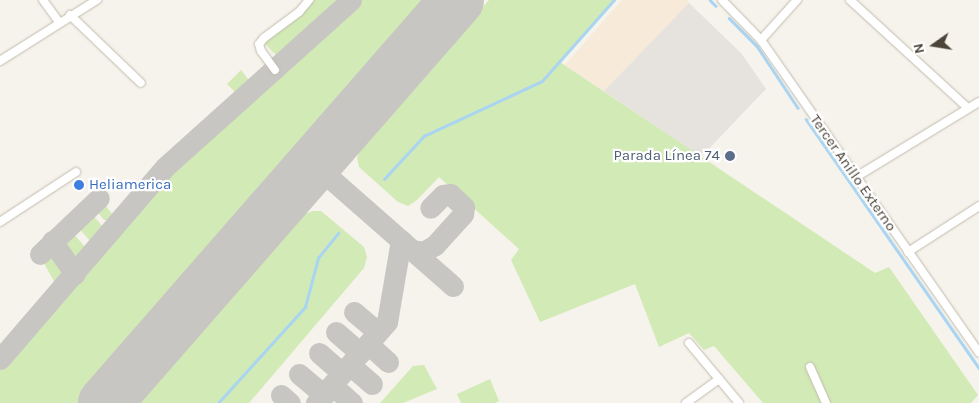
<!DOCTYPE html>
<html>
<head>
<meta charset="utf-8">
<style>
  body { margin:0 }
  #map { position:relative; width:979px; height:403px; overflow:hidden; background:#f6f3ec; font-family:Karla,sans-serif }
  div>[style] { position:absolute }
  .commercial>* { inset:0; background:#f7ead8 }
  .industrial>* { inset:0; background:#e6e2dd }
  .green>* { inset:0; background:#d2eab5; transform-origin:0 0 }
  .stream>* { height:2.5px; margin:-1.25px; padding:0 1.25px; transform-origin:1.25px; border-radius:1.25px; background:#a9d4f2 }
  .taxiway>* { height:21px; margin:-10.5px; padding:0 10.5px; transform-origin:10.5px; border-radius:10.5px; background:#c8c6c3 }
  .runway>* { height:54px; margin:-27px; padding:0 27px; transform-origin:27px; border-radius:27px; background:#c8c6c3 }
  .roads { filter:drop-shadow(0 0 1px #c2bbae) drop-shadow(0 0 1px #c2bbae) }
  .minor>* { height:8px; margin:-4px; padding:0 4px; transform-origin:4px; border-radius:4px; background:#fff }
  .dots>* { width:14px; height:14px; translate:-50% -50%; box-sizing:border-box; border:2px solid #fff; border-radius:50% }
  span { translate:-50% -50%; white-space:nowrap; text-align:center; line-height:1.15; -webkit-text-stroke:4.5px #fff; paint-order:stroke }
  .service-label { font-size:15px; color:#4e5e75 }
  .right { translate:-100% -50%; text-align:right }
  .street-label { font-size:15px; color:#4b4439 }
  .shop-label { font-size:15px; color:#366cbe }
  .left { translate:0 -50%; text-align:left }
  .north { position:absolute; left:909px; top:20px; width:50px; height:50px; -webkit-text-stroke:4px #fff; paint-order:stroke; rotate:257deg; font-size:14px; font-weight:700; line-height:20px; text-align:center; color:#4b4439 }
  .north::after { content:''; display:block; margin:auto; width:18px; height:22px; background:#4b4439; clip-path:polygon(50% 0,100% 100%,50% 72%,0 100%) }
</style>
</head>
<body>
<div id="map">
  <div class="commercial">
    <i style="clip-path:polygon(622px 0,687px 0,689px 3px,604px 91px,565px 65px)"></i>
  </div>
  <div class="industrial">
    <i style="clip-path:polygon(689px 3px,741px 53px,766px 89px,701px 157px,604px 91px)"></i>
  </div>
  <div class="green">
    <i style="clip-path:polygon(314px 0,341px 0,278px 57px,264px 43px,303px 13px)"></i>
    <i style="clip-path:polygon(362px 0,423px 0,80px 403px,0 403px,0 369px,153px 192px,180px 163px)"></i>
    <i style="clip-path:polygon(489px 0,614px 0,560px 62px,875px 273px,889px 267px,978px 395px,971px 403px,763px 403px,714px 346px,704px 350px,689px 333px,659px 347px,635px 284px,540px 322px,511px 260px,519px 249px,439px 177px,417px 200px,408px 206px,398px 202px,359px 167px,357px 158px,361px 146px)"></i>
    <i style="clip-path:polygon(241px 70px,251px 83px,238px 95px,227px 84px)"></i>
    <i style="clip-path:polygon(100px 199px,113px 215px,109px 220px,104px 220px,93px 206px)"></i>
    <i style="clip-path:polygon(313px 211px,321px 211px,364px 247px,367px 257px,364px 268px,249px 403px,138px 403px,302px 215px)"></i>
    <i style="left:90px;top:212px;width:23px;height:19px;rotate:49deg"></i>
    <i style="clip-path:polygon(70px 230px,87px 249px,74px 263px,60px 243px)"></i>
    <i style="clip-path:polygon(49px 251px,54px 252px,67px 270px,55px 283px,41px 258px)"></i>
    <i style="clip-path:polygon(424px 365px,437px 389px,403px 403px,380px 403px,413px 366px)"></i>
    <i style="clip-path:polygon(490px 379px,499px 401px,495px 403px,461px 403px,457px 394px)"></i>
  </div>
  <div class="stream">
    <i style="left:710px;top:0;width:8px;rotate:45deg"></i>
    <i style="left:729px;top:18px;width:40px;rotate:45deg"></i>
    <i style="left:757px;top:46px;width:74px;rotate:56.5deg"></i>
    <i style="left:806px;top:119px;width:303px;rotate:55.2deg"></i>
    <i style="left:384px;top:179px;width:59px;rotate:-47.1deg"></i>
    <i style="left:424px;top:136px;width:130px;rotate:-25deg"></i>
    <i style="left:542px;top:81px;width:108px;rotate:-48.4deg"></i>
    <i style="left:218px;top:403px;width:130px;rotate:-47.8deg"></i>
    <i style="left:305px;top:307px;width:51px;rotate:-75.1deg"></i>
    <i style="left:318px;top:258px;width:32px;rotate:-51deg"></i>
  </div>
  <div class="taxiway">
    <i style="left:314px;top:164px;width:185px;rotate:41.3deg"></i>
    <i style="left:52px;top:241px;width:40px;rotate:55.1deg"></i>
    <i style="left:412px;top:250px;width:11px;rotate:10deg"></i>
    <i style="left:423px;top:252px;width:14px;rotate:-30deg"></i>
    <i style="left:435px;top:245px;width:42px;rotate:-47.9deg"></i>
    <i style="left:463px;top:214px;width:7px;rotate:-82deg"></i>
    <i style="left:464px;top:207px;width:19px;rotate:-137deg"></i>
    <i style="left:450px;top:194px;width:7px;rotate:172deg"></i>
    <i style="left:443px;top:195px;width:18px;rotate:135deg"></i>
    <i style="left:40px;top:254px;width:81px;rotate:-43.5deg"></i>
    <i style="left:354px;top:312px;width:31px;rotate:40deg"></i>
    <i style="left:336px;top:332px;width:32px;rotate:41deg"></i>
    <i style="left:368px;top:344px;width:27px;rotate:42deg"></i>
    <i style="left:319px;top:353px;width:30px;rotate:41deg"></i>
    <i style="left:0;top:359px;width:253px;rotate:-49.3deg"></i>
    <i style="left:165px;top:167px;width:250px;rotate:-41.9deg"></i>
    <i style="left:350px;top:365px;width:29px;rotate:41deg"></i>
    <i style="left:299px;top:374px;width:33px;rotate:40deg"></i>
    <i style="left:332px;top:385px;width:27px;rotate:42deg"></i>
    <i style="left:281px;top:395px;width:12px;rotate:42deg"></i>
    <i style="left:316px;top:403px;width:108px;rotate:-48.8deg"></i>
    <i style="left:387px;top:322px;width:83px;rotate:-80.3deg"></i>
  </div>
  <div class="runway">
    <i style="left:105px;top:403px;width:535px;rotate:-48.86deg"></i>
  </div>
  <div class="roads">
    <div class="minor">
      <i style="left:43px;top:0;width:27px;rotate:54deg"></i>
      <i style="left:722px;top:0;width:56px;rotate:45.7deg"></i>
      <i style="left:761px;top:40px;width:381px;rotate:55.1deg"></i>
      <i style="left:850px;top:0;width:160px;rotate:42.5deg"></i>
      <i style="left:70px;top:15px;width:98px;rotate:43.8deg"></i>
      <i style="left:761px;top:40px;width:54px;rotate:-48deg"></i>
      <i style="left:0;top:61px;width:115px;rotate:-32.2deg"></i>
      <i style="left:275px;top:70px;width:24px;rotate:-126deg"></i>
      <i style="left:261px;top:51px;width:7px;rotate:-106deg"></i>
      <i style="left:259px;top:44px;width:8px;rotate:-50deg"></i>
      <i style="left:264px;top:38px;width:44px;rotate:-36.6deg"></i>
      <i style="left:299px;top:12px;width:16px;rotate:-50deg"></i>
      <i style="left:856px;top:177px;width:144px;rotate:-31.4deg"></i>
      <i style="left:0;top:222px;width:91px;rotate:-33.3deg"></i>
      <i style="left:908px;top:252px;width:85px;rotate:-32.9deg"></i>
      <i style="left:689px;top:343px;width:78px;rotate:50.2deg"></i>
      <i style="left:810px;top:367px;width:39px;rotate:66deg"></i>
      <i style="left:686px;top:403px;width:41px;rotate:-36deg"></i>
    </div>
  </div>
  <div class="dots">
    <i style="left:730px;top:156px;background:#5c6f8a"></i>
    <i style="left:79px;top:185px;background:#3f7fe0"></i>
  </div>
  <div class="service-label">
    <span class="right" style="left:720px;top:156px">Parada Línea 74</span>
  </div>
  <div class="street-label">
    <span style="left:853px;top:173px;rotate:55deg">Tercer Anillo Externo</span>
  </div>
  <div class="shop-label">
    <span class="left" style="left:89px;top:185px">Heliamerica</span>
  </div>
  <div class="north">N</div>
</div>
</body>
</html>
